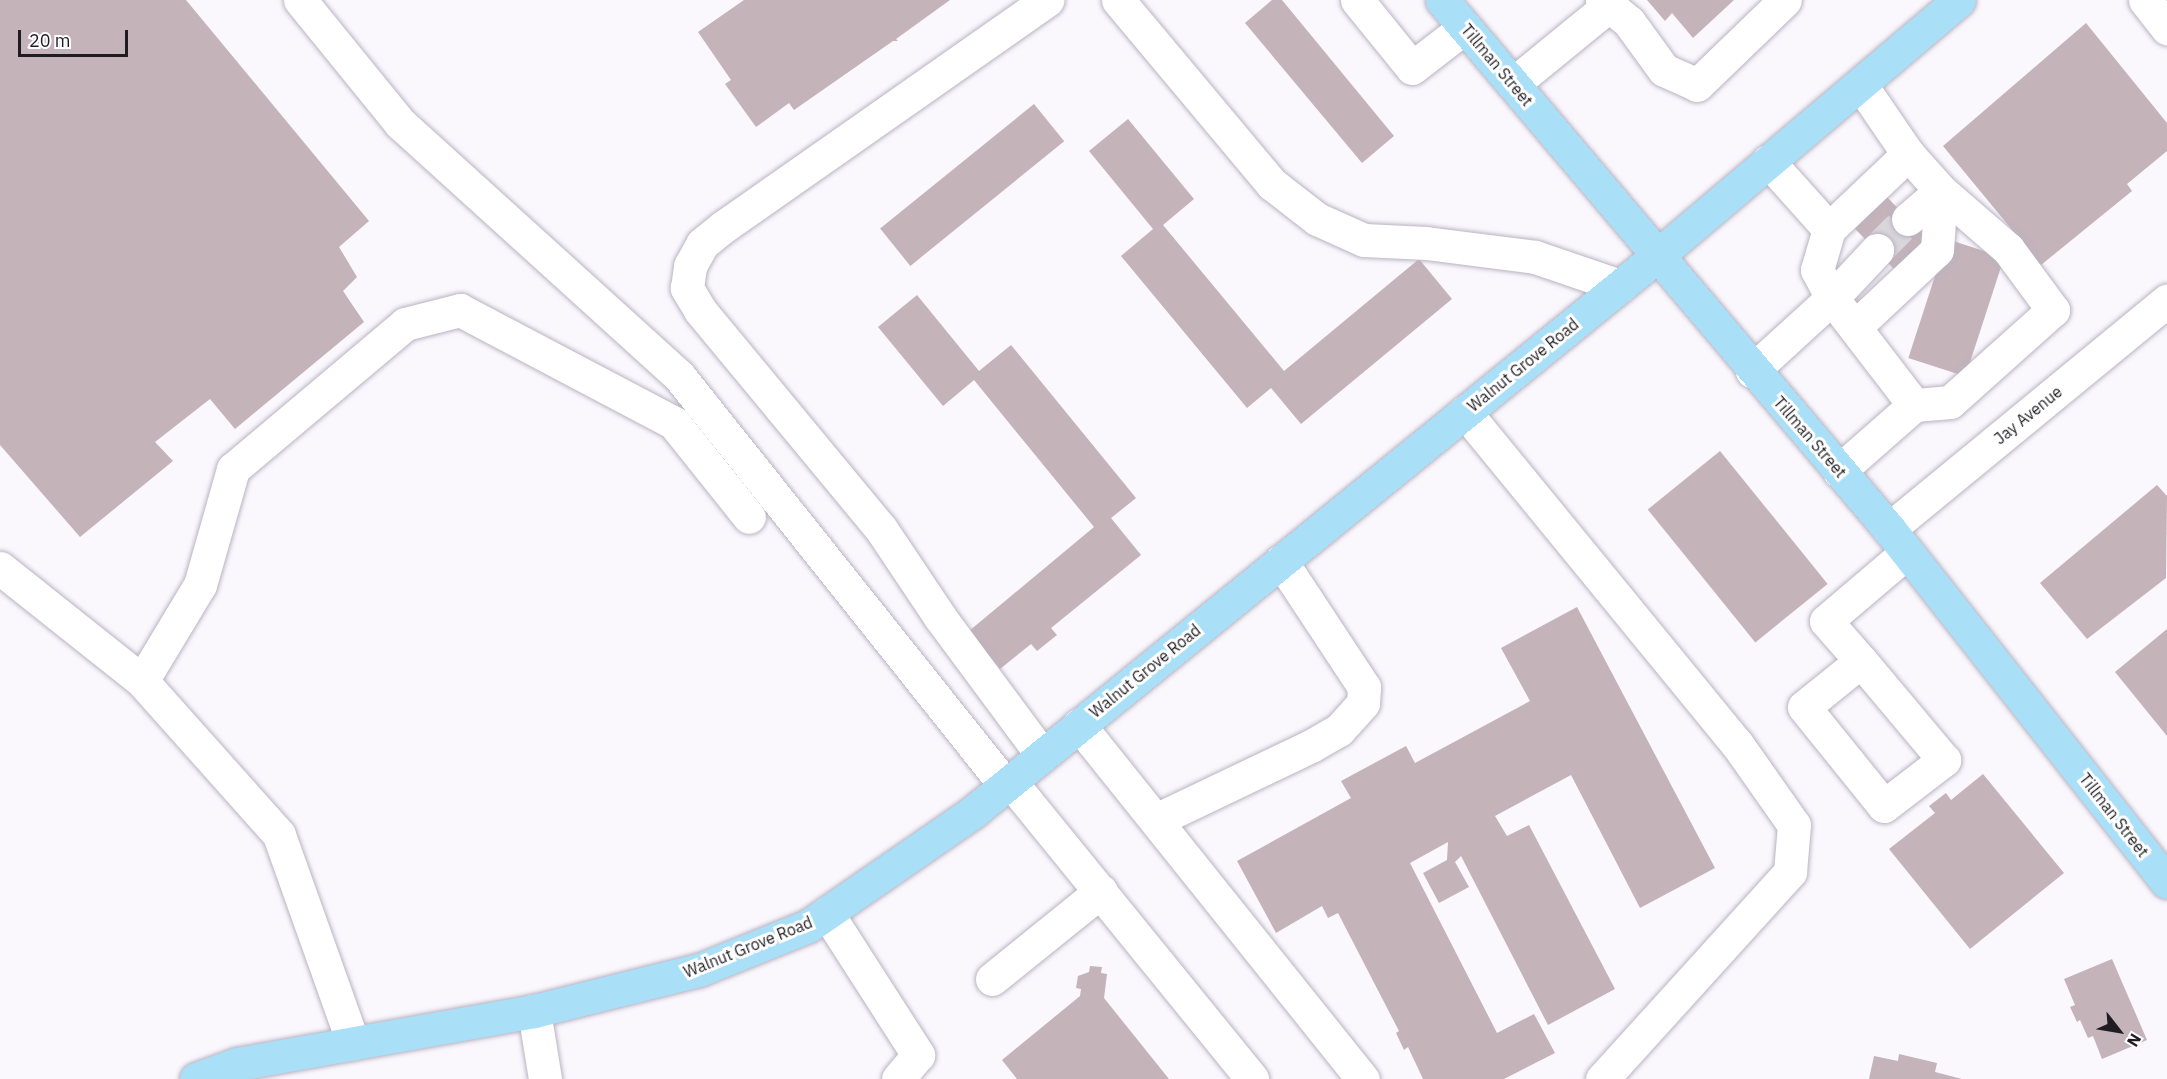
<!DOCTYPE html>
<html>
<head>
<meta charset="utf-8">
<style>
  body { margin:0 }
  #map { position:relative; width:2167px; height:1079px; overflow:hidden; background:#faf7fd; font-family:"IBM Plex Sans",sans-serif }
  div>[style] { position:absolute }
  .building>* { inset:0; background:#c4b3b9; transform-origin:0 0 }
  .minor-tunnel>* { height:33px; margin-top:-16.5px; transform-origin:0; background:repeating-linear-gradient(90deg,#d9d6dc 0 33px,transparent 0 49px) }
  .roads { filter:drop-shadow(0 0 2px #b9b3c1) drop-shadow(0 0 2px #b9b3c1) }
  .minor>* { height:33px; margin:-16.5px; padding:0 16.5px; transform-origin:16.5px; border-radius:16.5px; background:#fff }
  .major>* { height:33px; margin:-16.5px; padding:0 16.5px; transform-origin:16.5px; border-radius:16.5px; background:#a9e0f8 }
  span { translate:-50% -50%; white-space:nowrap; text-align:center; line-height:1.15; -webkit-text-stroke:6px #fff; paint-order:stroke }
  .street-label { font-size:16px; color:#1f1d22 }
  .north { position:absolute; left:2089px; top:1001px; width:60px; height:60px; -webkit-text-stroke:4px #fff; paint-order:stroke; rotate:121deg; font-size:16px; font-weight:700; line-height:24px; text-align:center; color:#1f1d22 }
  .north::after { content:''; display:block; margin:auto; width:21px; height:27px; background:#1f1d22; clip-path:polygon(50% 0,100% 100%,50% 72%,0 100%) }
  .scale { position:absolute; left:18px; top:30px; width:110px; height:27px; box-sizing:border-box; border:3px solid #1f1d22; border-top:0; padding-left:8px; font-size:18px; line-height:21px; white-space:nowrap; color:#1f1d22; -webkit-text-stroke:4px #fff; paint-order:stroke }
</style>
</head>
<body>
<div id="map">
  <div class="building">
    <i style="clip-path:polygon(0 0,186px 0,369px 221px,339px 247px,357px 277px,343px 291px,364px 322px,235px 429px,210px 399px,155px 442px,173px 461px,80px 537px,0 445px)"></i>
    <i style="clip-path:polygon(744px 0,950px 0,896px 39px,898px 41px,893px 41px,794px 110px,789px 103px,756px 127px,725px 84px,731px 80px,698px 32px)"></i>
    <i style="clip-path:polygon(1272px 0,1282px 0,1394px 136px,1362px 163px,1245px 23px)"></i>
    <i style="clip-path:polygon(1647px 0,1734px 0,1693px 38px,1672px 13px,1665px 21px)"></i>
    <i style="clip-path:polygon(2086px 23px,2167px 123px,2167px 151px,2127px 184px,2132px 191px,2041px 265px,1943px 146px)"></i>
    <i style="left:1034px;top:104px;width:48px;height:198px;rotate:51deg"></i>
    <i style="clip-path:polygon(1128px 119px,1194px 199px,1163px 225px,1284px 371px,1419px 259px,1452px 299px,1301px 424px,1271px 388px,1247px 408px,1121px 256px,1153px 229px,1089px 151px)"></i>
    <i style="left:1885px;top:195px;width:71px;height:45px;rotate:46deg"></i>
    <i style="left:1947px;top:239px;width:60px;height:125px;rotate:18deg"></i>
    <i style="clip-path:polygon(917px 295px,979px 371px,1011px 345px,1136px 498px,1111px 518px,1141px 555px,1051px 628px,1057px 635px,1037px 651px,1031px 644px,1000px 669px,969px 631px,1094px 527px,974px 380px,943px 406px,878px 327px)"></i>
    <i style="left:1720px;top:451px;width:171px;height:93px;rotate:51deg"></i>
    <i style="clip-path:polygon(2157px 485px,2167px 496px,2166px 578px,2087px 639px,2040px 583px)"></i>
    <i style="clip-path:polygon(1577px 607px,1715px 868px,1640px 908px,1571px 775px,1495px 816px,1507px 836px,1529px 825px,1615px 989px,1548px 1025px,1461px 856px,1455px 862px,1469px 887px,1439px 903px,1423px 873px,1447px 860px,1448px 842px,1410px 863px,1497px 1033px,1534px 1014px,1555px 1053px,1504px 1079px,1423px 1079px,1408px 1047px,1404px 1050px,1396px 1033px,1399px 1031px,1338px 913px,1328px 918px,1322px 906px,1276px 933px,1237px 861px,1351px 798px,1341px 781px,1406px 746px,1415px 763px,1530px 701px,1501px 648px)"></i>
    <i style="clip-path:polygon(2167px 629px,2167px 736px,2115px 672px)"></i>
    <i style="clip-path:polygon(1983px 774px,2064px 873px,1970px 949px,1889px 849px,1935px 813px,1929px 806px,1946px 793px,1951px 800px)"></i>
    <i style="clip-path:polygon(2112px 959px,2147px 1040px,2102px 1059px,2093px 1036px,2088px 1038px,2080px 1020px,2077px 1022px,2070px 1007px,2075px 1005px,2064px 979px)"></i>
    <i style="clip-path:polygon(1090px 966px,1102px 967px,1101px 973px,1107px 974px,1104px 998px,1169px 1079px,1017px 1079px,1002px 1060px,1080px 996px,1081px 989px,1076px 988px,1078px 976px,1089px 972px)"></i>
    <i style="clip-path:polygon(1899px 1054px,1937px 1063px,1935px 1072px,1962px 1079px,1869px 1079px,1874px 1056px,1898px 1061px)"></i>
  </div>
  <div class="minor-tunnel">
    <i style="left:1877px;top:250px;width:44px;rotate:-45deg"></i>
  </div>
  <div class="roads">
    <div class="minor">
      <i style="left:300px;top:0;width:159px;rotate:50.9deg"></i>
      <i style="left:400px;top:123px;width:377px;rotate:42.2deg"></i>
      <i style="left:679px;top:376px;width:523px;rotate:51.44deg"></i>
      <i style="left:1118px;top:0;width:240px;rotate:50.1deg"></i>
      <i style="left:1272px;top:184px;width:57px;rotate:37.9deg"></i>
      <i style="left:1317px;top:219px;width:51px;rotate:24.1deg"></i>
      <i style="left:1364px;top:240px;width:62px;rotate:2.8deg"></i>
      <i style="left:1426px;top:243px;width:110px;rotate:7.3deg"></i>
      <i style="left:1535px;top:257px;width:90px;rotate:18.8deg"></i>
      <i style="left:1357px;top:0;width:87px;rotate:51deg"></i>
      <i style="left:1412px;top:68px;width:67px;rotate:-37.7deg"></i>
      <i style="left:1602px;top:0;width:35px;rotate:39deg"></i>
      <i style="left:1629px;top:22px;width:59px;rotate:53.9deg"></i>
      <i style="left:1664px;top:70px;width:36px;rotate:24deg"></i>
      <i style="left:1697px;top:85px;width:122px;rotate:-44deg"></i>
      <i style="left:2145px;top:0;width:36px;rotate:52deg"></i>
      <i style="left:1513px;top:84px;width:122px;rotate:-39.3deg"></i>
      <i style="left:1908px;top:154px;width:50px;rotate:48.3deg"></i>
      <i style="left:1941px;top:191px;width:89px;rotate:40.9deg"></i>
      <i style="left:2008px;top:249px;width:76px;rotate:53.6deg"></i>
      <i style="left:2053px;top:310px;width:138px;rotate:138.2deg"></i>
      <i style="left:1950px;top:402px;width:36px;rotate:175deg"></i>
      <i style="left:1768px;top:161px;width:91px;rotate:48.1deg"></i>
      <i style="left:1908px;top:219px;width:43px;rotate:-40.3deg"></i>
      <i style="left:1855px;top:327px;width:112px;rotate:-43.2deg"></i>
      <i style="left:1937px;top:250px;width:59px;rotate:-86.1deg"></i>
      <i style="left:1752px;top:371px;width:108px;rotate:-42.4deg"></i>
      <i style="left:1832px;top:298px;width:66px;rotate:-46.8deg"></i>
      <i style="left:1465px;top:412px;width:429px;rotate:50.7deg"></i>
      <i style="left:1737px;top:744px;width:99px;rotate:54.9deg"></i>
      <i style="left:1794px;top:825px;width:47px;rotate:94.9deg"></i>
      <i style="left:1790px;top:872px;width:280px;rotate:132.2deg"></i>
      <i style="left:1839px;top:471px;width:100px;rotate:-41.3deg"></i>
      <i style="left:1914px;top:405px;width:135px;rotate:-127.5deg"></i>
      <i style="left:1832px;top:298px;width:32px;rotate:-118deg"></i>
      <i style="left:1817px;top:270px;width:43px;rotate:-73.7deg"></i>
      <i style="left:1829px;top:229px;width:109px;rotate:-43.5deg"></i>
      <i style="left:1908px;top:154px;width:83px;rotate:-124.3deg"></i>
      <i style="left:1889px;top:529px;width:360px;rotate:-39.4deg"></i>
      <i style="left:0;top:568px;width:181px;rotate:38.5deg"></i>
      <i style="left:142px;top:681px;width:206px;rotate:48.3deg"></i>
      <i style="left:279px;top:835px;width:221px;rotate:70.4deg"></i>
      <i style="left:1861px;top:661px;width:73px;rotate:141.1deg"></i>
      <i style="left:1804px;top:707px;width:127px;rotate:51.1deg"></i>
      <i style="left:1884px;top:806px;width:76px;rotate:-37.5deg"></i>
      <i style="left:1944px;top:760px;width:129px;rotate:-130deg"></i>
      <i style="left:1861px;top:661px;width:53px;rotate:-131.2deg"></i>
      <i style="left:1826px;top:621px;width:106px;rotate:-40.4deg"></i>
      <i style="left:142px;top:681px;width:112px;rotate:-58.9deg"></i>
      <i style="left:200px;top:585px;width:121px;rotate:-74.1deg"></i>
      <i style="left:233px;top:469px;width:225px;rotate:-40.1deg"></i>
      <i style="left:405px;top:324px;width:57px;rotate:-14.3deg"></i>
      <i style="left:460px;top:310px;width:242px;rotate:27.8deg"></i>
      <i style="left:674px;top:423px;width:120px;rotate:51.4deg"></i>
      <i style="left:1079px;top:725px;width:454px;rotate:51.3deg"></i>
      <i style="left:1042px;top:755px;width:172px;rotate:-126.5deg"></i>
      <i style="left:940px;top:617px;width:106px;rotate:-123.8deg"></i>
      <i style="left:881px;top:529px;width:284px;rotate:-129.6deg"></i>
      <i style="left:700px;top:310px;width:26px;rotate:-121deg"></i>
      <i style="left:687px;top:288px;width:22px;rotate:-82deg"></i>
      <i style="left:690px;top:266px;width:25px;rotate:-61deg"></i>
      <i style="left:702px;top:244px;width:27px;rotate:-39deg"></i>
      <i style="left:723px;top:227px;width:396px;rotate:-35deg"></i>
      <i style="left:1010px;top:781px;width:384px;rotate:50.9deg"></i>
      <i style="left:1156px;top:820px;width:172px;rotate:-25.5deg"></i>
      <i style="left:1311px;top:746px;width:32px;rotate:-30deg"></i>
      <i style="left:1339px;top:730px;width:36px;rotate:-48deg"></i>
      <i style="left:1363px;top:703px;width:16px;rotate:-86deg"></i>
      <i style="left:1364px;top:687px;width:151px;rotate:-123.4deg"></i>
      <i style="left:827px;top:913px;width:169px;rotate:57.3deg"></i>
      <i style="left:918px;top:1055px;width:31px;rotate:130deg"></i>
      <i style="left:992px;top:979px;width:140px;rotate:-38.9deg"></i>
      <i style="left:534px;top:1011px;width:69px;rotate:80.8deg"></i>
    </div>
    <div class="major">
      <i style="left:1442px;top:0;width:693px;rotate:49.8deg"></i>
      <i style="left:1889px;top:529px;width:449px;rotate:51.8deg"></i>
      <i style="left:196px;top:1079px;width:44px;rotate:-20.1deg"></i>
      <i style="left:237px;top:1064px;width:302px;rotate:-10.1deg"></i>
      <i style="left:534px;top:1011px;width:170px;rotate:-14deg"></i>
      <i style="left:699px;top:970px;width:118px;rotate:-22deg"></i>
      <i style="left:808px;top:926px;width:201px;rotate:-34.6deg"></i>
      <i style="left:973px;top:812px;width:880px;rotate:-39.1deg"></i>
      <i style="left:1656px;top:257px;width:397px;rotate:-40.3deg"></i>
    </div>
  </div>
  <div class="street-label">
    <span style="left:1497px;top:65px;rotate:50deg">Tillman Street</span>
    <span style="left:1523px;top:365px;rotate:-39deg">Walnut Grove Road</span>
    <span style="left:2028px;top:415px;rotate:-39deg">Jay Avenue</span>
    <span style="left:1810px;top:437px;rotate:49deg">Tillman Street</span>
    <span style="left:1145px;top:671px;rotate:-39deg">Walnut Grove Road</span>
    <span style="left:2114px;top:815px;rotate:52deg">Tillman Street</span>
    <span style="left:748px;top:947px;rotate:-22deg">Walnut Grove Road</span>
  </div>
  <div class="north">N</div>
  <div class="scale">20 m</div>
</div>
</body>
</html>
